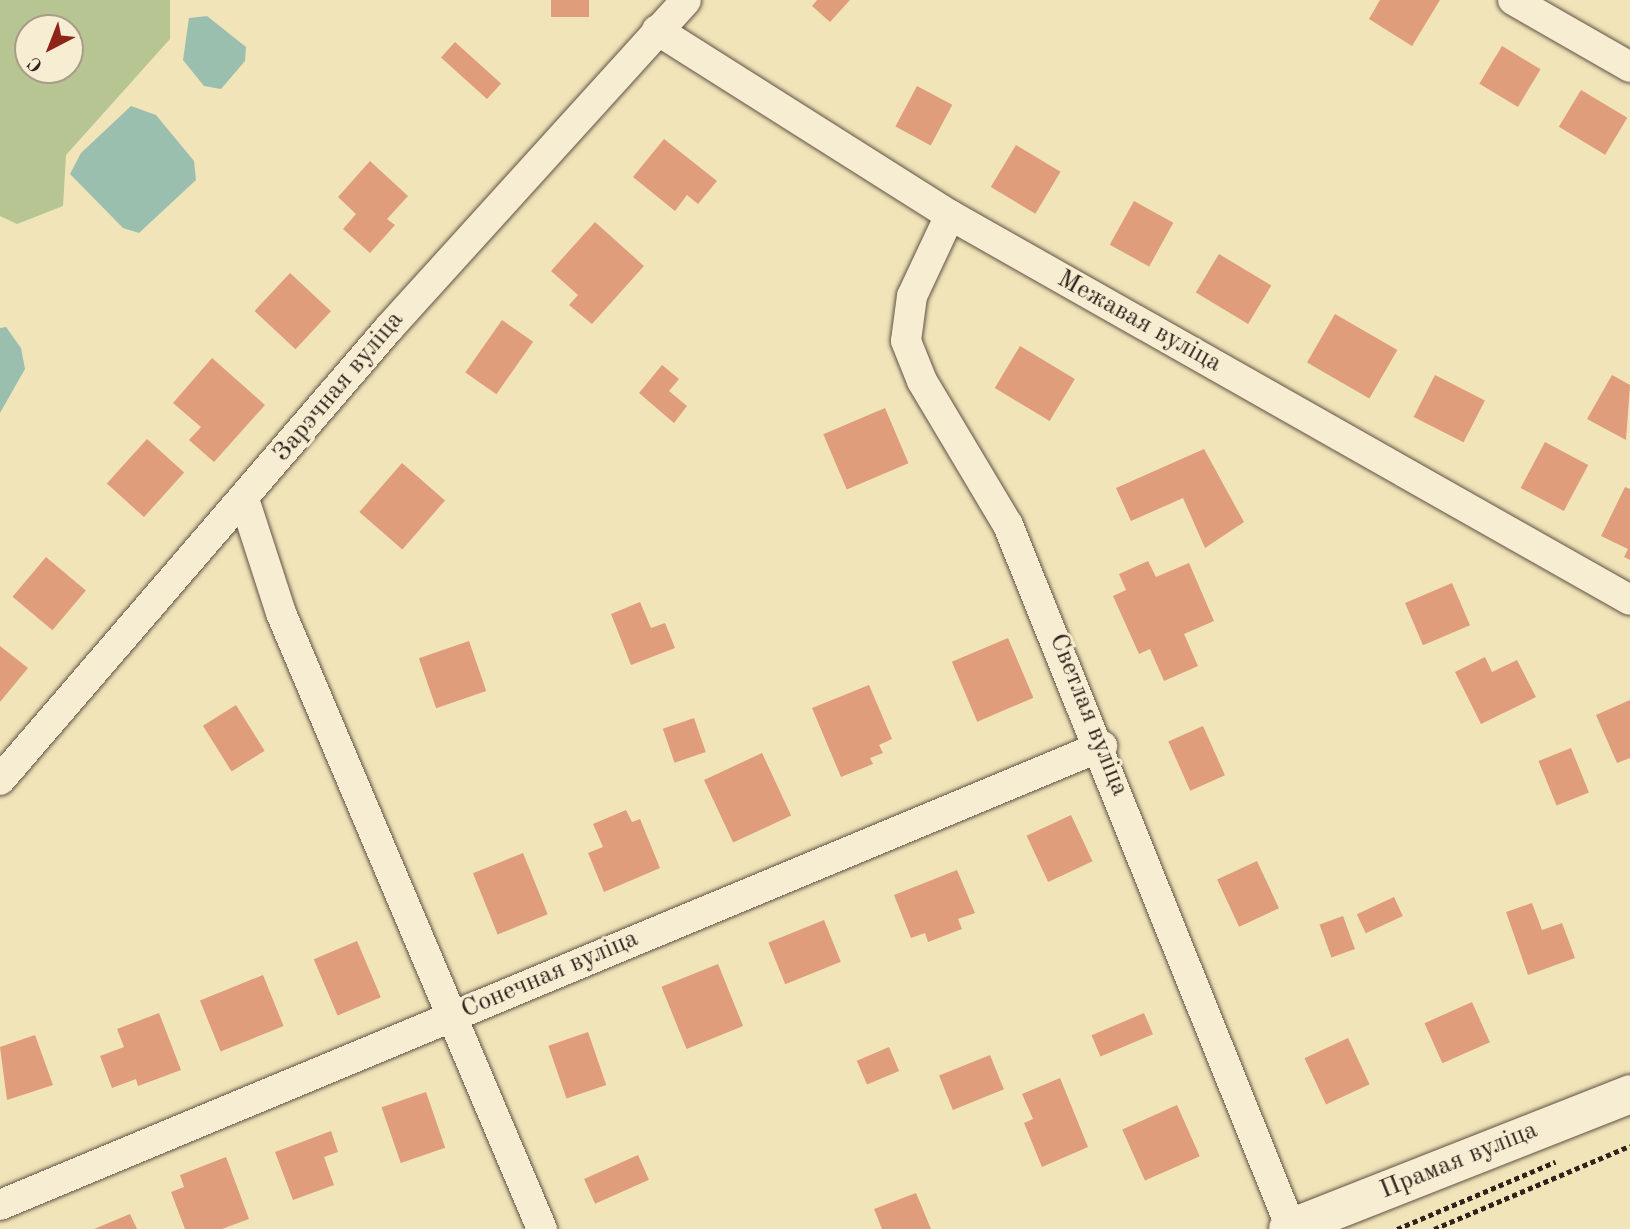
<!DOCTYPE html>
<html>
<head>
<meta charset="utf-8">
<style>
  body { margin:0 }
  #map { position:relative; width:1630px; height:1229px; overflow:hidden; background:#f1e4b9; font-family:"Old Standard TT",serif }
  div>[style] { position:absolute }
  .green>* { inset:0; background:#b6c592 }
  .water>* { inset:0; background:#9bbfae }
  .building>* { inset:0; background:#e09d7b; transform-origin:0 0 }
  .path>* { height:4.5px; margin-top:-2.25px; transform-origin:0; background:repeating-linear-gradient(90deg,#30221c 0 5px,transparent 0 8.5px) }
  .roads { filter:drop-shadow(0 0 2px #605243) drop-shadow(0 0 2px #605243) }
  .street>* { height:30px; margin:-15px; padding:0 15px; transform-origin:15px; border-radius:15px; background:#f6edd2 }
  .secondary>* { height:38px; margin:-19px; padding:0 19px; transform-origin:19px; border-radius:19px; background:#f6edd2 }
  span { translate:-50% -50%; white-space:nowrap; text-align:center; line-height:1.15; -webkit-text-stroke:6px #f6edd2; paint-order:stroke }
  .street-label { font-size:26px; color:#30221c }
  .north { position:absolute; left:14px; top:14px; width:70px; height:70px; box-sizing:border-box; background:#f6edd2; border:2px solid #a79c89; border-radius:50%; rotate:222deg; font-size:19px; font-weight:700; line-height:28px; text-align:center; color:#30221c }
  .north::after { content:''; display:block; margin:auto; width:24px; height:32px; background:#8f2418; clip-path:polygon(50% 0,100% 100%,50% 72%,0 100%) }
</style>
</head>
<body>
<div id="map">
  <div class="green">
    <i style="clip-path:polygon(evenodd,0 0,170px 0,170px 39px,66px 155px,63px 206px,17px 224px,0 216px,0 0,70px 28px,70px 70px,28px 70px,28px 28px,70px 28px)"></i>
  </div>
  <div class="water">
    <i style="clip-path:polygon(207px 16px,246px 47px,245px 61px,221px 89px,204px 86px,183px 60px,189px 18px)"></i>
    <i style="clip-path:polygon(131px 106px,156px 115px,194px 161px,196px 180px,139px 233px,123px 228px,70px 174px,81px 153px)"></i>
    <i style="clip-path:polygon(6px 327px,21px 348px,25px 369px,0 413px,0 328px)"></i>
  </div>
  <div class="building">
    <i style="left:551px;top:0;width:38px;height:17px"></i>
    <i style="clip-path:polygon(817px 0,850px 0,830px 22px,812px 6px)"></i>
    <i style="clip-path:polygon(1380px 0,1440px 0,1412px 46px,1369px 19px)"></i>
    <i style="left:455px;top:42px;width:62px;height:21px;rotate:42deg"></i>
    <i style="left:1502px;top:46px;width:45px;height:44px;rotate:31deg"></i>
    <i style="left:917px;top:86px;width:40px;height:46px;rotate:28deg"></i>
    <i style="left:1581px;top:90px;width:54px;height:43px;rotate:31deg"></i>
    <i style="clip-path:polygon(664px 139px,717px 181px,698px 204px,687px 195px,675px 211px,633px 177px)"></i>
    <i style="left:1016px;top:145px;width:52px;height:49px;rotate:31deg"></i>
    <i style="clip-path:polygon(370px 161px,408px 196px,387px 219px,395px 225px,370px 253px,343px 229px,356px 214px,338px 197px)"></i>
    <i style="left:1134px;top:201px;width:45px;height:50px;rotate:29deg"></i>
    <i style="clip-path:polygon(595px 222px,644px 266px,592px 324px,569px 305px,578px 295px,551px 271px)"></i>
    <i style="left:1219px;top:254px;width:61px;height:45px;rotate:31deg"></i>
    <i style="left:290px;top:273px;width:56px;height:52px;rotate:43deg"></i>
    <i style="left:1335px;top:314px;width:72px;height:56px;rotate:30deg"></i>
    <i style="left:502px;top:320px;width:38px;height:64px;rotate:35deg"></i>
    <i style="left:1020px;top:346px;width:64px;height:49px;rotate:31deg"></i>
    <i style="clip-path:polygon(212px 358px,265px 405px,214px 462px,189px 440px,201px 427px,173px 403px)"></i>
    <i style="clip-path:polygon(662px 365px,679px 379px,669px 391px,687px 406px,674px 423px,639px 393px)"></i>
    <i style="left:1435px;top:375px;width:56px;height:47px;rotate:27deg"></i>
    <i style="clip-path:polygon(1612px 375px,1630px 385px,1626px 440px,1587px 419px)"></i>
    <i style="left:885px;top:408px;width:60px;height:67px;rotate:67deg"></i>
    <i style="left:147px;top:439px;width:50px;height:60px;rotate:42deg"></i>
    <i style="left:1545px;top:442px;width:49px;height:52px;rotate:28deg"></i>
    <i style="clip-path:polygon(1204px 449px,1244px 522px,1205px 548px,1183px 498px,1131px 521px,1116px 488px)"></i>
    <i style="left:402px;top:463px;width:57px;height:65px;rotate:41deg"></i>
    <i style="clip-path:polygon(1625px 487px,1630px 489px,1630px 560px,1624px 557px,1628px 549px,1601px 536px)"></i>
    <i style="left:46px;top:557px;width:52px;height:52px;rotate:40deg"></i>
    <i style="clip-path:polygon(1148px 561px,1156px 577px,1189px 563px,1214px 621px,1184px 634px,1198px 666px,1164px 681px,1150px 649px,1139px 654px,1113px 596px,1126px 590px,1119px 574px)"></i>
    <i style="left:1452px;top:583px;width:46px;height:51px;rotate:67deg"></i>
    <i style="clip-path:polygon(640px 602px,651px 628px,665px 623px,675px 648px,631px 665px,611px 614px)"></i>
    <i style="left:1008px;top:638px;width:65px;height:61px;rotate:67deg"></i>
    <i style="left:469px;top:641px;width:53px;height:53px;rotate:71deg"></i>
    <i style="clip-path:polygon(0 646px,28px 668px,0 702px)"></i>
    <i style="clip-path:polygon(1485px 657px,1492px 672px,1517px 660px,1536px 697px,1481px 724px,1455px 672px)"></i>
    <i style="clip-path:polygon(869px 685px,892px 739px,879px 745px,883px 753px,870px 758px,873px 764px,841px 777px,812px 708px)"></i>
    <i style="clip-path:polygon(1630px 700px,1630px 758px,1617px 763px,1596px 715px)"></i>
    <i style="left:236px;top:705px;width:54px;height:39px;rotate:58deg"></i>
    <i style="left:694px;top:718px;width:36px;height:33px;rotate:71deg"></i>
    <i style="left:1203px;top:726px;width:54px;height:38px;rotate:66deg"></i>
    <i style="left:1571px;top:748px;width:48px;height:35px;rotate:68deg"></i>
    <i style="left:762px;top:753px;width:69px;height:64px;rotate:65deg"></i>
    <i style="clip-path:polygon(626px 810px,632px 822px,640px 819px,660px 868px,604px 892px,588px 853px,603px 847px,593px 824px)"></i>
    <i style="left:1071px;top:815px;width:51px;height:49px;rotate:65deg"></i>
    <i style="left:523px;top:853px;width:66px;height:54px;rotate:68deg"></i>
    <i style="left:1257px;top:861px;width:52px;height:44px;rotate:65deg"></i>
    <i style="clip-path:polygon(957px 870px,975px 913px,958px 919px,962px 929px,928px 942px,925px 933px,911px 938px,894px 895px)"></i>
    <i style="left:1394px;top:897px;width:21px;height:41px;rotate:65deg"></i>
    <i style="clip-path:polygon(1532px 903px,1542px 930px,1562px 923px,1575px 958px,1528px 975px,1506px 912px)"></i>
    <i style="left:1343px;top:916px;width:35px;height:25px;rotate:70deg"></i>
    <i style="left:824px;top:920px;width:45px;height:60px;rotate:68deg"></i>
    <i style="left:357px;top:941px;width:61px;height:47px;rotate:67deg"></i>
    <i style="left:718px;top:964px;width:67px;height:61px;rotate:68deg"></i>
    <i style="left:263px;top:975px;width:55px;height:68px;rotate:68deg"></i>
    <i style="left:1472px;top:1002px;width:44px;height:52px;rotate:66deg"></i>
    <i style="clip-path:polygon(159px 1013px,181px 1070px,138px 1086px,136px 1079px,112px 1088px,100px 1056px,124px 1047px,117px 1029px)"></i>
    <i style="left:1144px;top:1013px;width:23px;height:57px;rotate:67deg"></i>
    <i style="left:588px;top:1032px;width:56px;height:42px;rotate:71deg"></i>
    <i style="clip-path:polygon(35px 1035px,53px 1085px,7px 1100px,0 1047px)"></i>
    <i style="left:1348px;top:1038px;width:51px;height:48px;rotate:65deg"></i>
    <i style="left:889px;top:1047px;width:26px;height:35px;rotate:67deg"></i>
    <i style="left:990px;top:1055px;width:37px;height:55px;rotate:68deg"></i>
    <i style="clip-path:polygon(1060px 1078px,1088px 1147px,1042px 1167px,1024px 1123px,1033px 1119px,1022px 1094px)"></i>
    <i style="left:426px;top:1092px;width:59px;height:47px;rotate:71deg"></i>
    <i style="left:1177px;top:1105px;width:56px;height:60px;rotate:66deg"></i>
    <i style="clip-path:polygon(331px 1131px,338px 1152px,324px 1157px,334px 1185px,293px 1200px,275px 1152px)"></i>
    <i style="left:638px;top:1155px;width:27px;height:59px;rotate:66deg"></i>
    <i style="clip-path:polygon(226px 1157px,249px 1219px,222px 1229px,185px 1229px,171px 1192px,184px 1187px,180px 1175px)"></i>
    <i style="clip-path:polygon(916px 1193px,931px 1229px,882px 1229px,874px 1209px)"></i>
    <i style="clip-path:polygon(130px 1214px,137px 1229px,94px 1229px)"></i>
  </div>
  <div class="path">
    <i style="left:1397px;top:1229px;width:172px;rotate:-23deg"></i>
    <i style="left:1434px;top:1229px;width:213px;rotate:-23deg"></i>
  </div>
  <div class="roads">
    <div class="street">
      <i style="left:1513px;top:0;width:135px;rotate:29.8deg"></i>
      <i style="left:657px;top:30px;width:347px;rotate:32.3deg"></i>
      <i style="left:950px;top:215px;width:781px;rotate:29.52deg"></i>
      <i style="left:950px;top:215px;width:89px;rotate:115.1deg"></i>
      <i style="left:912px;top:296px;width:45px;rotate:97.6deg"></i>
      <i style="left:906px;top:341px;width:43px;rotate:68.2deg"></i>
      <i style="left:922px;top:381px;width:168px;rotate:59.2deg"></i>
      <i style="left:1008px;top:525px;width:758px;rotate:68.07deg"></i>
      <i style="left:244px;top:499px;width:120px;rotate:72deg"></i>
      <i style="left:281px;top:613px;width:669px;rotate:67.04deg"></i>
      <i style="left:0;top:780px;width:596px;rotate:-49.28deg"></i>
      <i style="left:389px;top:328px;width:442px;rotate:-47.8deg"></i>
      <i style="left:0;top:1205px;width:1194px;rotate:-22.61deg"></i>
    </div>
    <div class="secondary">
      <i style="left:1288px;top:1229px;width:368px;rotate:-21.5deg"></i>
    </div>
  </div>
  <div class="street-label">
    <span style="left:1139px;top:322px;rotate:29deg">Межавая вуліца</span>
    <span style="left:339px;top:387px;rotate:-50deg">Зарэчная вуліца</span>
    <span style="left:1088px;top:715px;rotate:68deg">Светлая вуліца</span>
    <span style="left:550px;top:975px;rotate:-23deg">Сонечная вуліца</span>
    <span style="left:1459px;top:1161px;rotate:-22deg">Прамая вуліца</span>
  </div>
  <div class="north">С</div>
</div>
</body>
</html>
